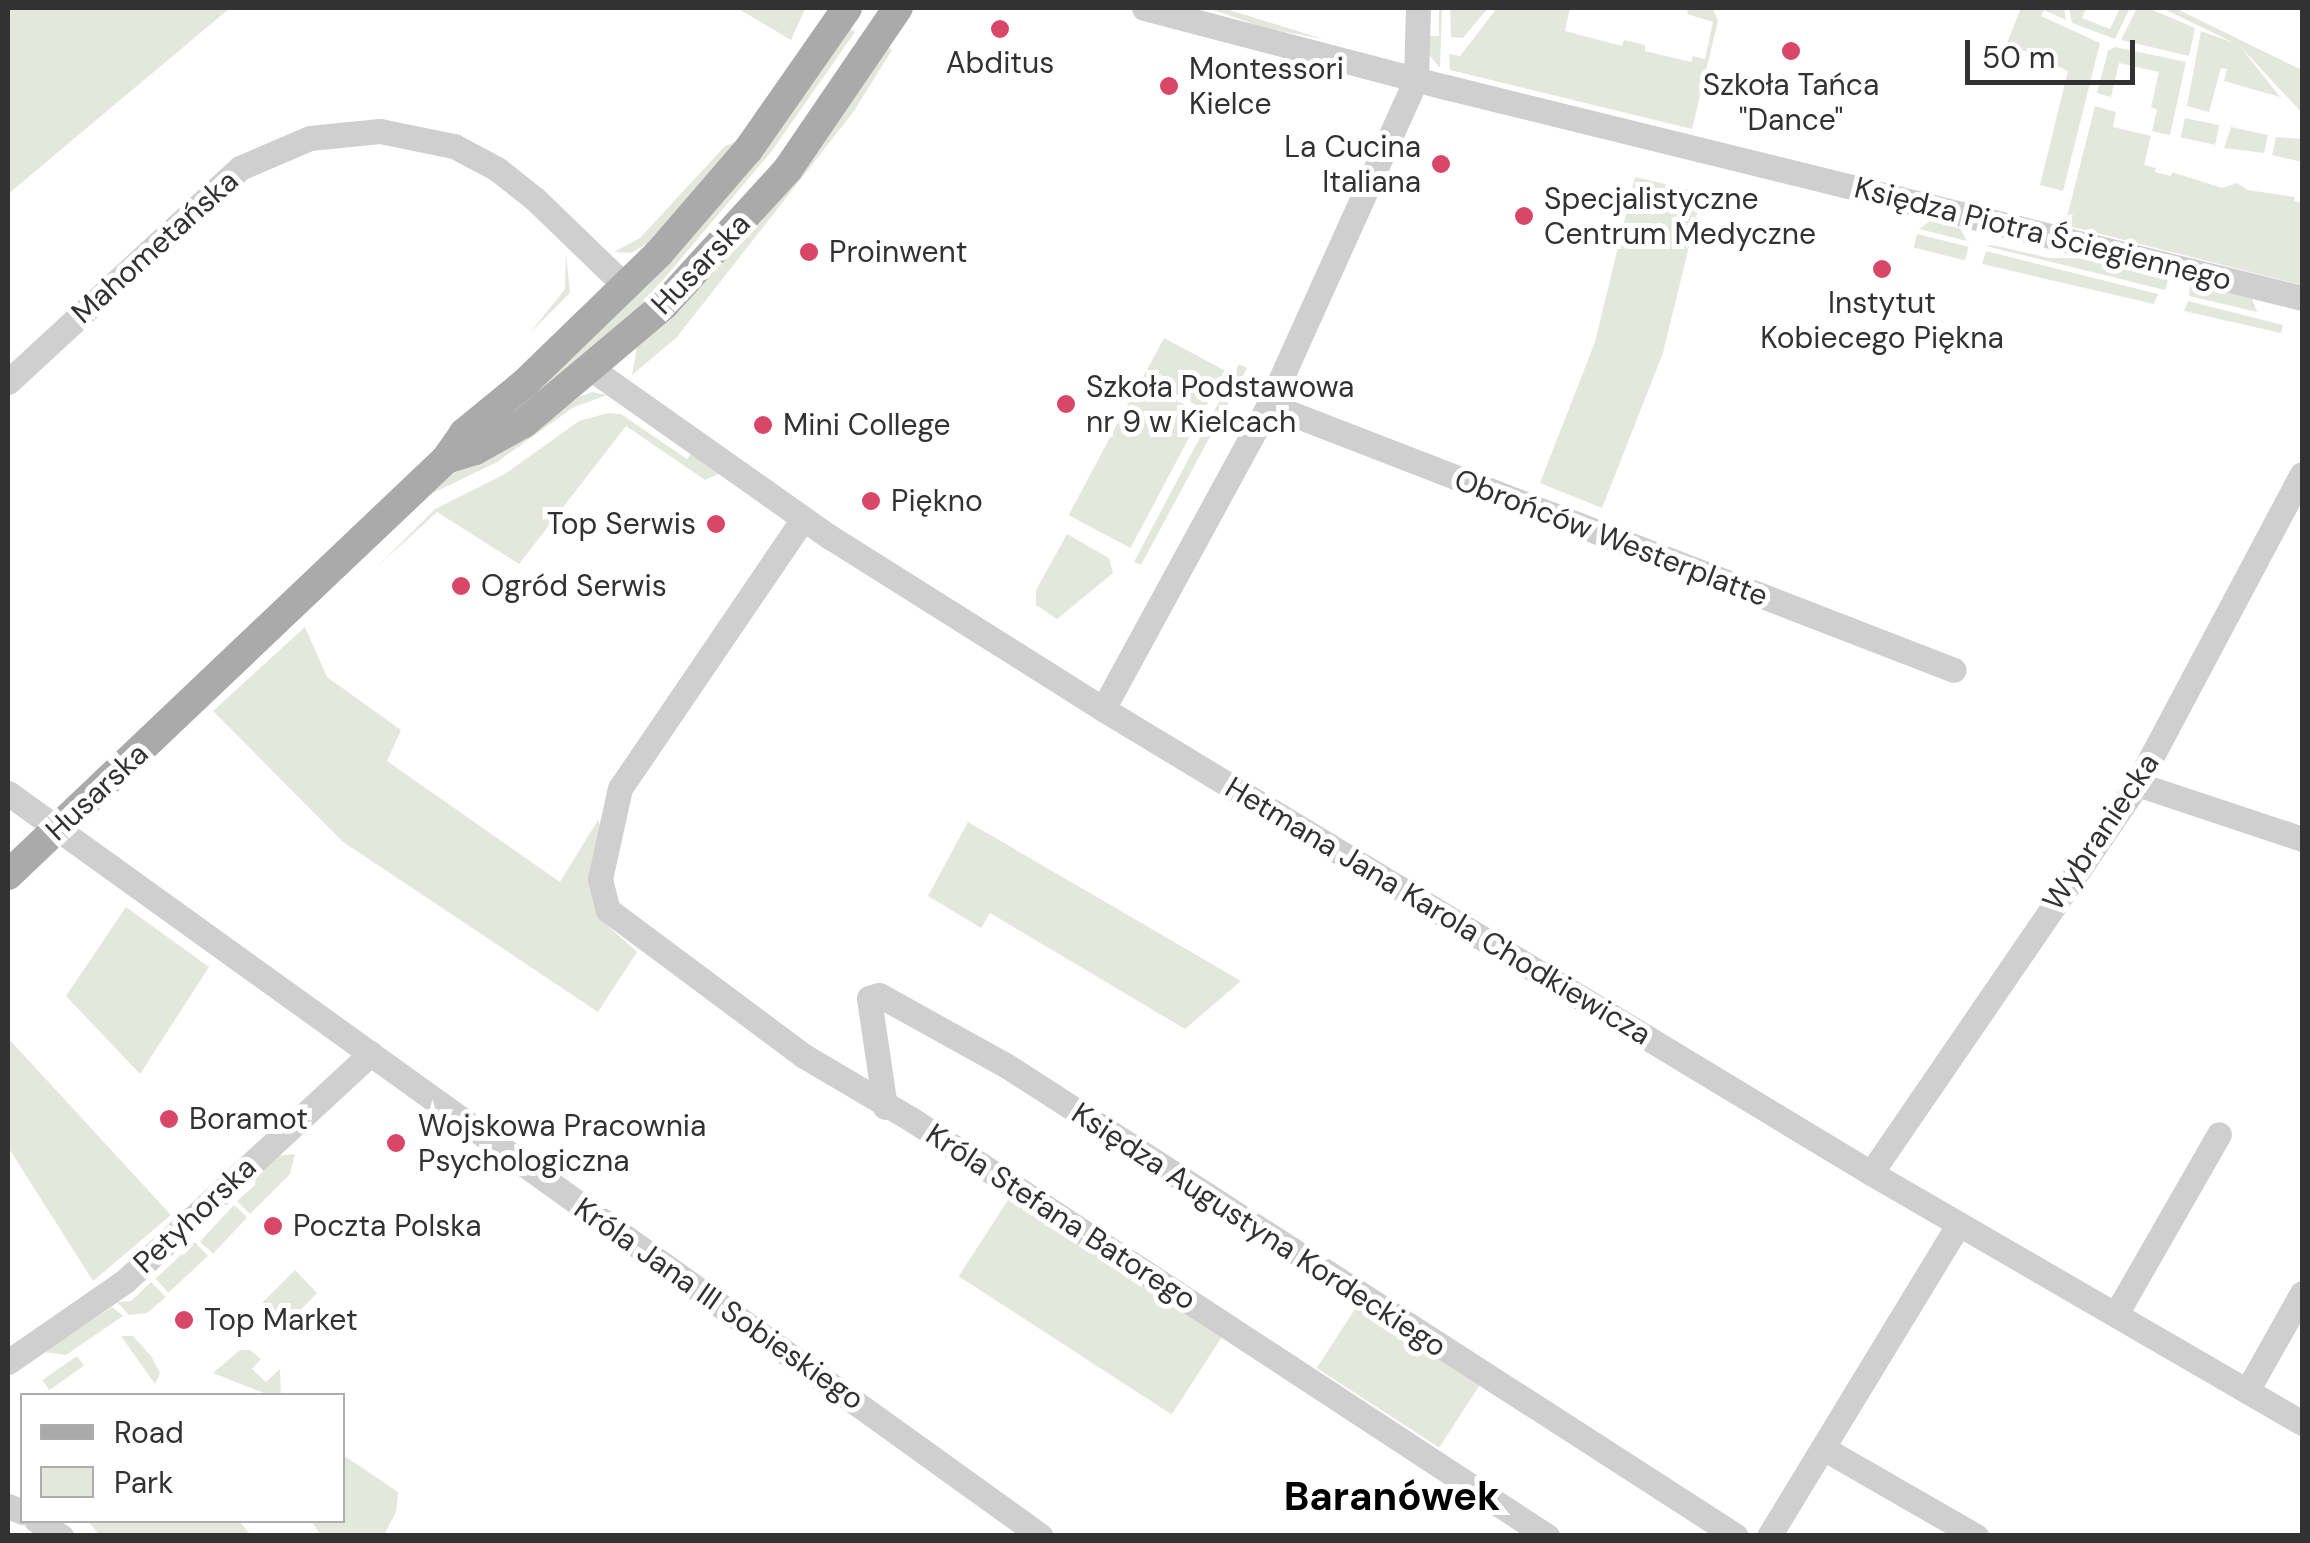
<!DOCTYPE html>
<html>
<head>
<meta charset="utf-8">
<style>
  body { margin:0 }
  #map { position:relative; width:2310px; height:1543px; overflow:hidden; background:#fff; font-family:"DM Sans",sans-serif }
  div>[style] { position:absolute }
  .green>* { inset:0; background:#e4e8dc; transform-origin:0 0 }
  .minor>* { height:25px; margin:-12.5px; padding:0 12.5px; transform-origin:12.5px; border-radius:12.5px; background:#cfcfcf }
  .major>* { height:30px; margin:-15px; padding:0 15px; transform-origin:15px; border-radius:15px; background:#aaa }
  .dots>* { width:28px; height:28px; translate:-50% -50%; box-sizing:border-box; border:5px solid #fff; border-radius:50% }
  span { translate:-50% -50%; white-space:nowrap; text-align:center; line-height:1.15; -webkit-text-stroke:10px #fff; paint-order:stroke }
  .poi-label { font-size:30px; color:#323232 }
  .left { translate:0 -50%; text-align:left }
  .right { translate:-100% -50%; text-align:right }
  .street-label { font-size:30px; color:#323232 }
  .district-label { font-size:40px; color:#000; font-weight:700 }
  .frame { position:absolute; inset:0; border:10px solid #323232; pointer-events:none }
  .legend { position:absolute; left:20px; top:1393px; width:325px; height:130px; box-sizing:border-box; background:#fff; border:2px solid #adadad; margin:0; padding:12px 18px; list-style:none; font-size:30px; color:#323232 }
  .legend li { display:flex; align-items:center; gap:20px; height:50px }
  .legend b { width:50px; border:2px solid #adadad }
  .scale { position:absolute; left:1965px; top:40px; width:170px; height:45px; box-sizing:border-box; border:5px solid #323232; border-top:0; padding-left:12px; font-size:30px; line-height:35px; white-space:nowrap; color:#323232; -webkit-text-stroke:8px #fff; paint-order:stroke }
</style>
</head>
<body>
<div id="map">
  <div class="green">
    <i style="clip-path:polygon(8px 8px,230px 8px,8px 194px)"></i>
    <i style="clip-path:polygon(737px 8px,802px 8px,805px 9px,791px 40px)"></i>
    <i style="clip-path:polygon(1208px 8px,1223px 8px,1323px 39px,1265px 28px)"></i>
    <i style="clip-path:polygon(1439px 8px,1442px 8px,1440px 68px,1426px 51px,1429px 36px,1439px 36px)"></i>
    <i style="clip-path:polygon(1450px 8px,1488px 8px,1463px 38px,1451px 37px)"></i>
    <i style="clip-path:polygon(1497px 8px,1570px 8px,1565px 31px,1622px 46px,1624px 40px,1645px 45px,1645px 51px,1691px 62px,1693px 56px,1705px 59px,1713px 22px,1687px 14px,1688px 8px,1713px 9px,1718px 21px,1692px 129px,1450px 70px,1449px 54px,1460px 56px)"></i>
    <i style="clip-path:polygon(2021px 8px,2064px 8px,2066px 20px,2044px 10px,2041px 16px,2100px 43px,2063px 191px,2040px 185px,2068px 71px,2007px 43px)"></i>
    <i style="clip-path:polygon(2069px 8px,2086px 8px,2082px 18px,2110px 29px,2120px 8px,2130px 8px,2115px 39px,2072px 23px)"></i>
    <i style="clip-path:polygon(2137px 8px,2148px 8px,2195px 28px,2189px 56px,2121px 40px)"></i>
    <i style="clip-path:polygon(2162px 8px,2175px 8px,2302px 70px,2302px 113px,2239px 45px,2280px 97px,2224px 81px,2227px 69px,2221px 68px,2209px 112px,2187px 106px,2201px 31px,2234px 43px)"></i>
    <i style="clip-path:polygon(848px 28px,855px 32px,771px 152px,630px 319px,528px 406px,470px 437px)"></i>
    <i style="clip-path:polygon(888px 47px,892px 50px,854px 111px,677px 337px,632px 375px,637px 347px,704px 284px,773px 208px)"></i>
    <i style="clip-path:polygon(2115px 47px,2186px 62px,2170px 135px,2152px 131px,2157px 110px,2151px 107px,2159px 72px,2119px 63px,2111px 97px,2097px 93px,2108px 51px)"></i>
    <i style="clip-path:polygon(2095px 106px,2116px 112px,2113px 127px,2151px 136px,2144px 165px,2156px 168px,2155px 172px,2171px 176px,2172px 172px,2222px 188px,2237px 183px,2248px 190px,2295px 197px,2294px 201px,2302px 203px,2302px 285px,2065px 225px)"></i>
    <i style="left:2185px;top:118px;width:35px;height:20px;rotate:12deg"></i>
    <i style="clip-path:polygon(2231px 127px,2268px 135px,2264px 153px,2224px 148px)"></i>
    <i style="clip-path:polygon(2276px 137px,2302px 139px,2302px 162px,2272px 155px)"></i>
    <i style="clip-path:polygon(737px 141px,653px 240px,631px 253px,614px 252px,640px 238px,725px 146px)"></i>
    <i style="clip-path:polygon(1635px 177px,1702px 193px,1663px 353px,1602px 508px,1540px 483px,1595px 342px)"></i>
    <i style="clip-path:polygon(1930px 221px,1960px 228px,1967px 241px,1919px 229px)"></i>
    <i style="left:1917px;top:234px;width:53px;height:14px;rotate:14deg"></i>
    <i style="clip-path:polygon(1992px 245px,2049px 258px,2087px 258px,2169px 278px,2165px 290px,1986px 246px)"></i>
    <i style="clip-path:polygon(1986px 251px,2158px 294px,2154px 304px,1982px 264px)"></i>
    <i style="clip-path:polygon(566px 253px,570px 293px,530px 333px,565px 289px)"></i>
    <i style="clip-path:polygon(2190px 284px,2252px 299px,2257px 312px,2189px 296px)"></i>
    <i style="clip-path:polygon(2188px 301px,2283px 325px,2281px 333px,2184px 311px)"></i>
    <i style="left:1164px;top:338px;width:69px;height:44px;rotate:28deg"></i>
    <i style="clip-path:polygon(1239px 364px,1247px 368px,1141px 565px,1134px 562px)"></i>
    <i style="left:1140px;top:381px;width:70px;height:152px;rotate:28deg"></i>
    <i style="clip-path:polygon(592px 392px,607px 395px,574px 407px,497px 462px,431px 494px,366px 556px,453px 472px,533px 432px,579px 397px)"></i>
    <i style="clip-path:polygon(608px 413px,621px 414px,687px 459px,692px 453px,721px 473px,705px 480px,626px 426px,519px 564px,437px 512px,377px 567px,435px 509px,505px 474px,579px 421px)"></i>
    <i style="clip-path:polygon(1067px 534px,1109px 558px,1113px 573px,1057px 619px,1036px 605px,1036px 590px)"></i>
    <i style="clip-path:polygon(305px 627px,327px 677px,401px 730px,387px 761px,560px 882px,598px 820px,604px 834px,590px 879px,593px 902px,606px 924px,637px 952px,598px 1012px,343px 842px,213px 711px)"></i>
    <i style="clip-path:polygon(968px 822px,1193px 953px,1241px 981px,1185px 1029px,990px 913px,981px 928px,928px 896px)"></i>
    <i style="clip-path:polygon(126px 907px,209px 967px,140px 1074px,66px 996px)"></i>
    <i style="clip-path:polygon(8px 1038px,171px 1215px,93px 1281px,8px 1147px)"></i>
    <i style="clip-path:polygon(295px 1154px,290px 1174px,250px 1214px,237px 1201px,255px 1185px,256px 1175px,275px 1156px)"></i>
    <i style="left:1012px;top:1194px;width:254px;height:98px;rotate:33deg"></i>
    <i style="left:234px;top:1205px;width:18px;height:50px;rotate:43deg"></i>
    <i style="left:195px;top:1242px;width:19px;height:54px;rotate:47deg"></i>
    <i style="clip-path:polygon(295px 1270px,317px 1293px,288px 1323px,281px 1324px,261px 1304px)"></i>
    <i style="clip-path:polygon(151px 1282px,166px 1297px,147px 1313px,129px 1315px,117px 1302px,131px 1301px)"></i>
    <i style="left:1357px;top:1306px;width:146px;height:74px;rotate:33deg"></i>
    <i style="clip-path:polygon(112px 1307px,123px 1316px,66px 1355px,43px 1352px)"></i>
    <i style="clip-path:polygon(121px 1336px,133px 1336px,151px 1356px,160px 1373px,155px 1384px)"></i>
    <i style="clip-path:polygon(240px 1350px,250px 1350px,261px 1359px,252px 1369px,266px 1382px,280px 1369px,281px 1395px,269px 1395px,213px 1373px)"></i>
    <i style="left:77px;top:1356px;width:12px;height:42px;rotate:55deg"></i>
    <i style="clip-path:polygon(343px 1455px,398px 1492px,396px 1512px,384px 1535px,321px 1535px,311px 1521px,342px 1520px)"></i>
    <i style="clip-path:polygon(88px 1521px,239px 1521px,251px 1535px,99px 1535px)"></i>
  </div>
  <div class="minor">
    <i style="left:1144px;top:8px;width:312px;rotate:14.7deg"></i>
    <i style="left:1446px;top:87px;width:882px;rotate:13.85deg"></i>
    <i style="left:593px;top:370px;width:290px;rotate:35.2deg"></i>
    <i style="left:830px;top:537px;width:323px;rotate:32.2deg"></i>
    <i style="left:1103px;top:709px;width:897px;rotate:31.14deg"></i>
    <i style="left:1871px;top:1173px;width:498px;rotate:30.1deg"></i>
    <i style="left:8px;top:382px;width:316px;rotate:-42.7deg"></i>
    <i style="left:240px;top:168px;width:76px;rotate:-23.2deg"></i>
    <i style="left:310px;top:138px;width:70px;rotate:-5.7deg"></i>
    <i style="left:380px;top:131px;width:76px;rotate:11.5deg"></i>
    <i style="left:454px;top:146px;width:49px;rotate:28.1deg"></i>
    <i style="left:497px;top:169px;width:48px;rotate:38.3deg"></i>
    <i style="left:535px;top:199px;width:125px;rotate:44deg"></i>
    <i style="left:1269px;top:405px;width:734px;rotate:21.15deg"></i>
    <i style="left:803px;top:519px;width:325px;rotate:124.2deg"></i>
    <i style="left:620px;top:788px;width:93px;rotate:102.4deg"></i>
    <i style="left:600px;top:879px;width:32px;rotate:76deg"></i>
    <i style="left:608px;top:910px;width:244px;rotate:36.7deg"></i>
    <i style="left:804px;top:1056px;width:124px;rotate:30.5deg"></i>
    <i style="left:911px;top:1119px;width:761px;rotate:33.25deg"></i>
    <i style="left:1103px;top:709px;width:346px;rotate:-61.4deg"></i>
    <i style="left:1269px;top:405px;width:358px;rotate:-65.7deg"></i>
    <i style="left:1416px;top:79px;width:71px;rotate:-88.4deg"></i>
    <i style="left:2137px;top:784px;width:174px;rotate:18.4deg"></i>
    <i style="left:8px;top:793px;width:1272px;rotate:35.73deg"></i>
    <i style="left:885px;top:1107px;width:110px;rotate:-98.4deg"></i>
    <i style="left:869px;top:998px;width:10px;rotate:-17deg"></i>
    <i style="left:879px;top:995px;width:146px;rotate:29deg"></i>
    <i style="left:1007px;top:1066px;width:867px;rotate:32.81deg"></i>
    <i style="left:1871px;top:1173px;width:471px;rotate:-55.6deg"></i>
    <i style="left:2137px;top:784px;width:351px;rotate:-62deg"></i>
    <i style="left:2116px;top:1314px;width:207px;rotate:-60.2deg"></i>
    <i style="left:8px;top:1362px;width:142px;rotate:-34.7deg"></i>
    <i style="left:125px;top:1281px;width:335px;rotate:-42.8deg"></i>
    <i style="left:2247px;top:1391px;width:112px;rotate:-60.7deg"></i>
    <i style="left:1823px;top:1448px;width:177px;rotate:29.9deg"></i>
    <i style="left:8px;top:1506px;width:15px;rotate:23deg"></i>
    <i style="left:36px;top:1520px;width:30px;rotate:33deg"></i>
    <i style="left:1769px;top:1536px;width:364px;rotate:-58.7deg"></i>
  </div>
  <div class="major">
    <i style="left:446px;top:459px;width:30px;rotate:-17deg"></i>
    <i style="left:475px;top:450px;width:56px;rotate:-28.9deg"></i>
    <i style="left:524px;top:423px;width:183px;rotate:-40.1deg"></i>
    <i style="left:664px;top:305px;width:184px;rotate:-47.6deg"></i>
    <i style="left:788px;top:169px;width:195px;rotate:-55.7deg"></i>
    <i style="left:8px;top:875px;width:604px;rotate:-43.52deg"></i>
    <i style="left:446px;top:459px;width:32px;rotate:-55deg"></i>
    <i style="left:464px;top:433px;width:79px;rotate:-39.3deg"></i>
    <i style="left:525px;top:383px;width:187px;rotate:-44.1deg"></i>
    <i style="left:659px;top:253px;width:136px;rotate:-49.2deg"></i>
    <i style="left:748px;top:150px;width:173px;rotate:-55.1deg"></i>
  </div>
  <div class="dots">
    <i style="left:1000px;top:29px;background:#d84668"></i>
    <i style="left:1791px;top:51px;background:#d84668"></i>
    <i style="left:1169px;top:86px;background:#d84668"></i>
    <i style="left:1441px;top:164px;background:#d84668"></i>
    <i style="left:1524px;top:216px;background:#d84668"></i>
    <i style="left:809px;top:252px;background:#d84668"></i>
    <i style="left:1882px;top:269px;background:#d84668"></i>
    <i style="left:1066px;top:404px;background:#d84668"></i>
    <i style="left:763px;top:425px;background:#d84668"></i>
    <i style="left:871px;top:501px;background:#d84668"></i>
    <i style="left:716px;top:524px;background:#d84668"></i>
    <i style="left:461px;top:586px;background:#d84668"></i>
    <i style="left:169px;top:1119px;background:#d84668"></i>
    <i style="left:396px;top:1143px;background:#d84668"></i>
    <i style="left:273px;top:1226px;background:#d84668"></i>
    <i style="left:184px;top:1320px;background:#d84668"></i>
  </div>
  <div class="poi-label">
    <span style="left:1000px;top:63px">Abditus</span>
    <span class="left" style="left:1189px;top:86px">Montessori<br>Kielce</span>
    <span style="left:1791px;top:102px">Szkoła Tańca<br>"Dance"</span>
    <span class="right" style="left:1421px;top:164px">La Cucina<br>Italiana</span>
    <span class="left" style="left:1544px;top:216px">Specjalistyczne<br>Centrum Medyczne</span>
    <span class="left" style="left:829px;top:252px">Proinwent</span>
    <span style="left:1882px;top:320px">Instytut<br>Kobiecego Piękna</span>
    <span class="left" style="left:1086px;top:404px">Szkoła Podstawowa<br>nr 9 w Kielcach</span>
    <span class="left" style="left:783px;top:425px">Mini College</span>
    <span class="left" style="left:891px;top:501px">Piękno</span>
    <span class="right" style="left:696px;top:524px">Top Serwis</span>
    <span class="left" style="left:481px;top:586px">Ogród Serwis</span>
    <span class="left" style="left:189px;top:1119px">Boramot</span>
    <span class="left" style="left:418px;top:1143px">Wojskowa Pracownia<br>Psychologiczna</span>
    <span class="left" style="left:293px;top:1226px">Poczta Polska</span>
    <span class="left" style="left:204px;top:1320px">Top Market</span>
  </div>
  <div class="street-label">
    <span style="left:2043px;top:234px;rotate:14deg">Księdza Piotra Ściegiennego</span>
    <span style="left:155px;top:247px;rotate:-42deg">Mahometańska</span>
    <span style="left:701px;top:264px;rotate:-46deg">Husarska</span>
    <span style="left:1611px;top:538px;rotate:21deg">Obrońców Westerplatte</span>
    <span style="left:97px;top:792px;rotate:-43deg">Husarska</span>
    <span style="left:2101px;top:832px;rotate:-56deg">Wybraniecka</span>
    <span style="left:1438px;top:911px;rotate:31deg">Hetmana Jana Karola Chodkiewicza</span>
    <span style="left:195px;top:1215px;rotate:-43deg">Petyhorska</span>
    <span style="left:1061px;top:1217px;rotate:33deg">Króla Stefana Batorego</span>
    <span style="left:1259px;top:1230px;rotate:33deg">Księdza Augustyna Kordeckiego</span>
    <span style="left:719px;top:1304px;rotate:35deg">Króla Jana III Sobieskiego</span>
  </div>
  <div class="district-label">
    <span style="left:1392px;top:1496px">Baranówek</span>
  </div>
  <div class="frame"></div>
  <ul class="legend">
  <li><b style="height:12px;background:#aaa"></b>Road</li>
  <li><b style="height:28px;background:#e4e8dc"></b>Park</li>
  </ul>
  <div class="scale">50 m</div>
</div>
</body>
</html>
